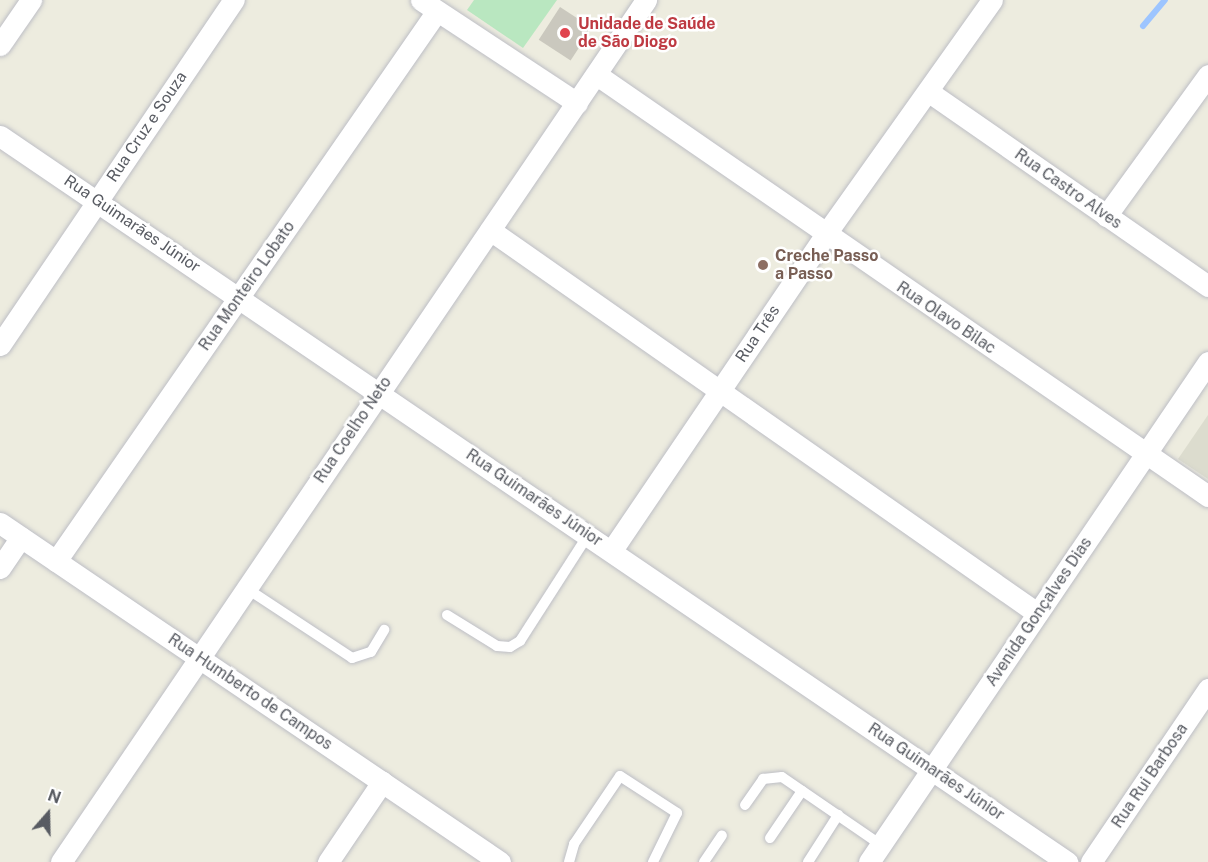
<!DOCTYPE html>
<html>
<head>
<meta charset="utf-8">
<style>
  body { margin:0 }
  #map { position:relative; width:1208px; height:862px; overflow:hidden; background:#edecdf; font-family:"Public Sans",sans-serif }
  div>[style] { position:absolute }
  .education>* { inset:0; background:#dcdcce }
  .green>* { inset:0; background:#b9e7c0 }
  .stream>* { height:6px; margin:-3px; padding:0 3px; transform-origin:3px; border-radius:3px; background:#9dc5ff }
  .building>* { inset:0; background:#cac8be; transform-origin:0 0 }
  .roads { filter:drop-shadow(0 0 2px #bdbec5) drop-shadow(0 0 2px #bdbec5) }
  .lane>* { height:10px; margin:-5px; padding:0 5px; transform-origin:5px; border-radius:5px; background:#fff }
  .street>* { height:21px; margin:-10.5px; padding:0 10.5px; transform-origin:10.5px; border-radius:10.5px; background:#fff }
  .dots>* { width:16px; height:16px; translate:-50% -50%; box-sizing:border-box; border:3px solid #fff; border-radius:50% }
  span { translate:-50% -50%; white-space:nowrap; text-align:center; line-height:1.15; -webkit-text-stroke:5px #fff; paint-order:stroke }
  .health-label { font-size:16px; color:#be3a42; font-weight:700 }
  .left { translate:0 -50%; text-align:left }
  .street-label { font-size:16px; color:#585b62 }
  .education-label { font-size:16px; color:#785e54; font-weight:700 }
  .north { position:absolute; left:18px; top:784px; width:60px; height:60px; -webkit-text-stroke:4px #fff; paint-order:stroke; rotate:20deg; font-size:16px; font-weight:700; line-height:24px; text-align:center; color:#585b62 }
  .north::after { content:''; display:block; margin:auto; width:21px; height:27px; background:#585b62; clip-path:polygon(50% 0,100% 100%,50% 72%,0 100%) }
</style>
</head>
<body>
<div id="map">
  <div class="education">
    <i style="clip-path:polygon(1208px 415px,1208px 479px,1178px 459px)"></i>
  </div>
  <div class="green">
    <i style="clip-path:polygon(474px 0,557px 0,523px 48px,467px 10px)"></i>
  </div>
  <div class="stream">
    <i style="left:1143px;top:26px;width:34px;rotate:-50deg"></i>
  </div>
  <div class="building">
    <i style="left:560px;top:7px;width:38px;height:39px;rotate:33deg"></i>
  </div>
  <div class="roads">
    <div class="lane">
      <i style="left:246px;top:588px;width:127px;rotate:33.4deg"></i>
      <i style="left:352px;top:658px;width:20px;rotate:-18deg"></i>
      <i style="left:371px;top:652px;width:26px;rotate:-59deg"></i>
      <i style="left:447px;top:615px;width:59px;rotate:31.8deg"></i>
      <i style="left:497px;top:646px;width:13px;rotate:4deg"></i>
      <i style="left:510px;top:647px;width:12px;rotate:-31deg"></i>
      <i style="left:520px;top:641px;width:126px;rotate:-57.3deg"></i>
      <i style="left:745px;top:805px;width:32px;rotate:-55deg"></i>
      <i style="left:763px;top:779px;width:19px;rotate:-6deg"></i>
      <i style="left:782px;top:777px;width:120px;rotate:34.5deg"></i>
      <i style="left:770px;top:838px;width:57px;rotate:-55.8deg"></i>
      <i style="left:569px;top:862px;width:19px;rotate:-74deg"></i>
      <i style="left:574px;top:844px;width:82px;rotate:-55.9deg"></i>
      <i style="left:620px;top:776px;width:68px;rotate:33deg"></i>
      <i style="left:677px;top:813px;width:55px;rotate:116.1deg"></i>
      <i style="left:704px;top:862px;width:32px;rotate:-56deg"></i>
      <i style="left:808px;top:862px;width:56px;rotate:-57.4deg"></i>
    </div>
    <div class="street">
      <i style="left:421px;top:0;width:187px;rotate:33.4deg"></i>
      <i style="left:0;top:45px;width:55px;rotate:-55.4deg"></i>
      <i style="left:597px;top:75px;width:742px;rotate:34.57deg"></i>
      <i style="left:929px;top:92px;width:340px;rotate:34.8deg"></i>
      <i style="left:0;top:136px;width:1291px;rotate:34.23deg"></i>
      <i style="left:1106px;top:216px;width:174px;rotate:-54.1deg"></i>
      <i style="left:490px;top:230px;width:668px;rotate:35deg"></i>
      <i style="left:0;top:345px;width:417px;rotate:-55.9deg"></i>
      <i style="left:0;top:523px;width:604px;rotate:34.14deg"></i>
      <i style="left:612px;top:550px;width:380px;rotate:-55.9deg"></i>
      <i style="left:825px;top:235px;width:288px;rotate:-54.6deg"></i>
      <i style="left:56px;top:561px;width:669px;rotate:-55.29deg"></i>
      <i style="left:0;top:568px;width:37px;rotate:-56deg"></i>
      <i style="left:61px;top:862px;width:1042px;rotate:-55.84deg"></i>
      <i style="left:328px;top:862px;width:97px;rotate:-56deg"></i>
      <i style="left:869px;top:862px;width:604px;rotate:-55.86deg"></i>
      <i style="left:1091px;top:862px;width:209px;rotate:-55.9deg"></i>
    </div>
  </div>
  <div class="dots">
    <i style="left:565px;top:33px;background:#e0444e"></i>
    <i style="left:763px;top:265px;background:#8d6e63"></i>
  </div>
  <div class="health-label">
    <span class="left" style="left:578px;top:33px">Unidade de Saúde<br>de São Diogo</span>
  </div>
  <div class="street-label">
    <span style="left:147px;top:127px;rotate:-56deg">Rua Cruz e Souza</span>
    <span style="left:1068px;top:189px;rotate:35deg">Rua Castro Alves</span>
    <span style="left:132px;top:224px;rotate:34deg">Rua Guimarães Júnior</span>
    <span style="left:247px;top:286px;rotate:-55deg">Rua Monteiro Lobato</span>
    <span style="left:946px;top:318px;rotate:34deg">Rua Olavo Bilac</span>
    <span style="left:758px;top:334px;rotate:-56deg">Rua Três</span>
    <span style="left:353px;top:430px;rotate:-56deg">Rua Coelho Neto</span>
    <span style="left:534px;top:498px;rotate:34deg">Rua Guimarães Júnior</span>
    <span style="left:1039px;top:612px;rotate:-56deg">Avenida Gonçalves Dias</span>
    <span style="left:250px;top:692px;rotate:34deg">Rua Humberto de Campos</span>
    <span style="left:936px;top:772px;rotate:34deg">Rua Guimarães Júnior</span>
    <span style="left:1150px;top:776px;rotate:-56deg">Rua Rui Barbosa</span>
  </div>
  <div class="education-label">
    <span class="left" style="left:775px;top:265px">Creche Passo<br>a Passo</span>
  </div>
  <div class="north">N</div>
</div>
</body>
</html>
